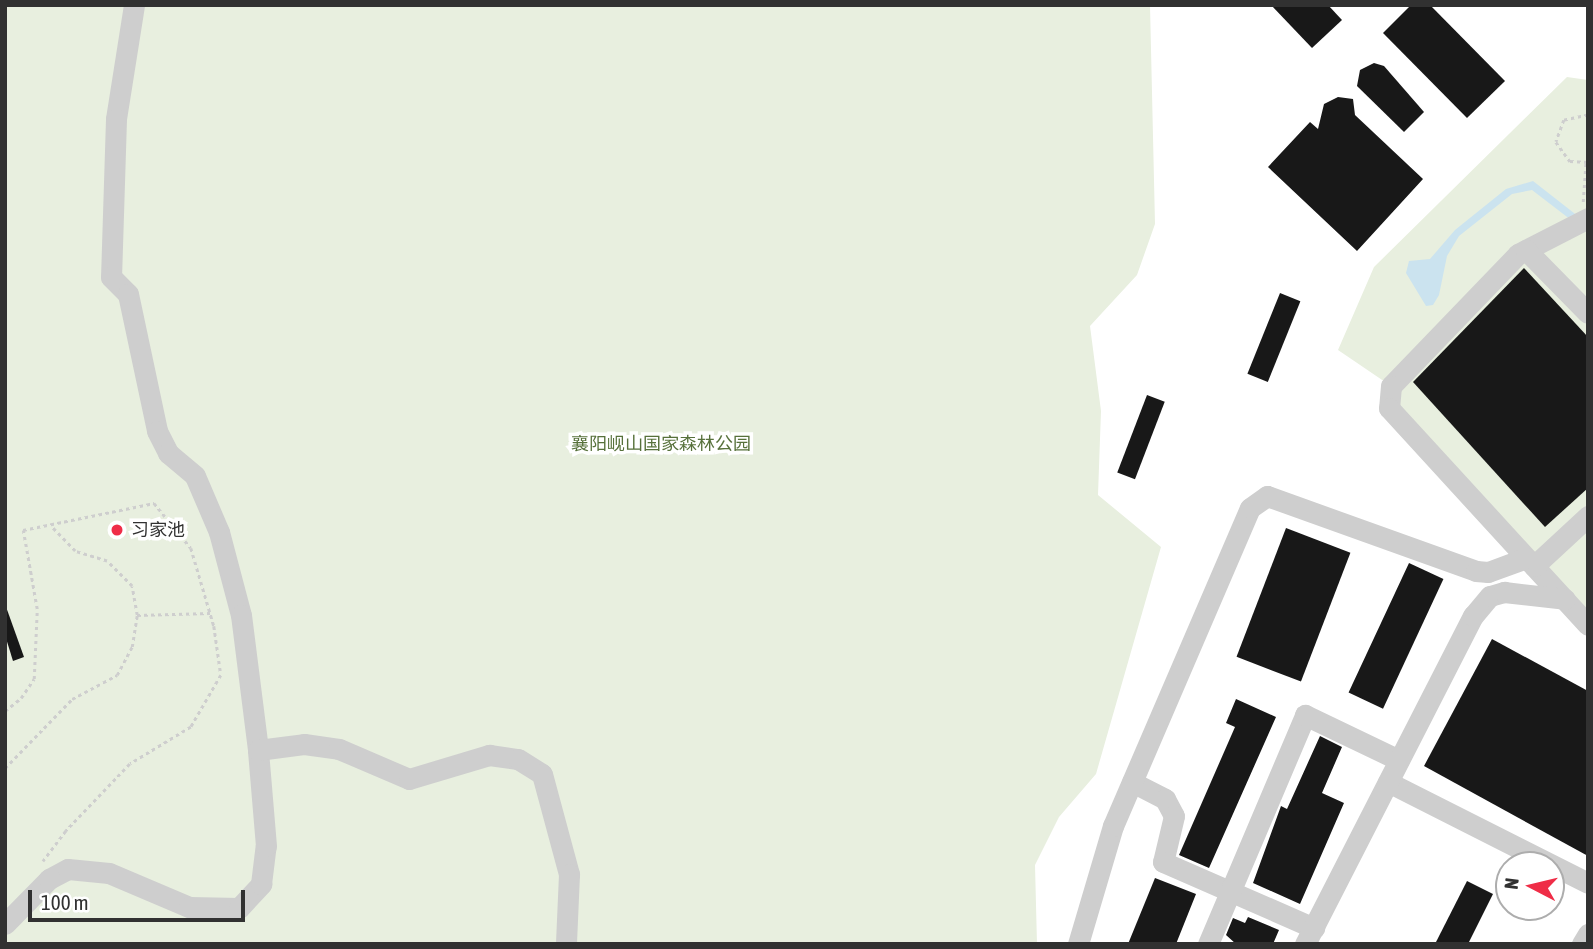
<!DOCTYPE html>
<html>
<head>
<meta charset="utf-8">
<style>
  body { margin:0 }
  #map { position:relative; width:1593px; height:949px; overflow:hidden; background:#fff; font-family:"Asap Condensed","Noto Sans SC",sans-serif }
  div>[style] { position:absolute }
  .green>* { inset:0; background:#e8efdf }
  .water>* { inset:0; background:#cbe3ef }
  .building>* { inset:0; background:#181818; transform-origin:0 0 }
  .path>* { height:2.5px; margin-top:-1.25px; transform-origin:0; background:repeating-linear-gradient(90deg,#cecece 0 3.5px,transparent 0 7px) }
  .minor>* { height:21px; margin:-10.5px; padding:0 10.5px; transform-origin:10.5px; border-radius:10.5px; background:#cecece }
  .dots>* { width:19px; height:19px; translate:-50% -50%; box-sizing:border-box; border:4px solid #fff; border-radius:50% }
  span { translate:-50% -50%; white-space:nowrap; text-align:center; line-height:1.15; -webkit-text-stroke:7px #fff; paint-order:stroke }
  .park-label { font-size:18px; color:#57713b }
  .poi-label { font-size:18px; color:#313131 }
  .left { translate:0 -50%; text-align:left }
  .frame { position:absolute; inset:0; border:7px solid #313131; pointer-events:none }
  .north { position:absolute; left:1495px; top:851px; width:70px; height:70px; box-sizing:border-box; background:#fff; border:2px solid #adadad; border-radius:50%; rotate:277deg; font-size:19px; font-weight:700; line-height:28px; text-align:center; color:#313131 }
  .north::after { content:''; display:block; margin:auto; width:24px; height:32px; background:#ef2d47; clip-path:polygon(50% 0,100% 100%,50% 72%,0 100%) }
  .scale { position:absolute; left:28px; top:890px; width:217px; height:32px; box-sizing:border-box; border:4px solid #313131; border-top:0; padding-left:9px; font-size:21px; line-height:24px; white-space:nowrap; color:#313131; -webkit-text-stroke:5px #fff; paint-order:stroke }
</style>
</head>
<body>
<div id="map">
  <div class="green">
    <i style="clip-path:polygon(5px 5px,1150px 5px,1155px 224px,1137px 275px,1090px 326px,1101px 411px,1098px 495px,1161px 547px,1096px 774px,1059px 817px,1035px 865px,1037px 944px,5px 944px)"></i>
    <i style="clip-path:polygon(1567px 77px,1588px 80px,1588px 625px,1389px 408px,1391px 386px,1338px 350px,1374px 267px)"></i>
  </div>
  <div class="water">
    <i style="clip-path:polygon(1533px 181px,1588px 224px,1588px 233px,1532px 190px,1512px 194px,1459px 236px,1447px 256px,1439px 295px,1433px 305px,1426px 306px,1406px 273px,1409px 261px,1430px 259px,1455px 230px,1506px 189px)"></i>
  </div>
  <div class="building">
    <i style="clip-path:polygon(1271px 5px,1328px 5px,1342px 20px,1312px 48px)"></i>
    <i style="clip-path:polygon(1411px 5px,1430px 5px,1505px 81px,1467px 118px,1383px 33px)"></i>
    <i style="clip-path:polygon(1374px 63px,1384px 66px,1424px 112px,1404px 132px,1357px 86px,1360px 70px)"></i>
    <i style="clip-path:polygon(1338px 97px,1353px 99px,1355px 115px,1423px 179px,1357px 251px,1268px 167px,1310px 122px,1318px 129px,1324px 104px)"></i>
    <i style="clip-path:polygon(1524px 268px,1588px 337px,1588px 488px,1545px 527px,1413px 382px)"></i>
    <i style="left:1280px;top:293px;width:22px;height:87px;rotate:22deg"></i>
    <i style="left:1147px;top:395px;width:19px;height:83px;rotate:21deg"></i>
    <i style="left:1286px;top:528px;width:69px;height:138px;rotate:21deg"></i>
    <i style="left:1409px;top:563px;width:38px;height:143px;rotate:25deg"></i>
    <i style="clip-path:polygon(5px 604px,24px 657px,13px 661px,5px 635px)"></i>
    <i style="clip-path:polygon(1492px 639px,1588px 691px,1588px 856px,1424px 766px)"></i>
    <i style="clip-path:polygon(1236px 699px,1276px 717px,1209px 868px,1179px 855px,1235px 727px,1226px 723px)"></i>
    <i style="clip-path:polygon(1320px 736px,1342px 747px,1322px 793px,1344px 803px,1300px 904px,1253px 883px,1281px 806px,1287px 809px)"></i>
    <i style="clip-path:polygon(1155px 878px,1196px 894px,1176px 944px,1128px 944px)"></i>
    <i style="clip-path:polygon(1467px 881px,1493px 894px,1468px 944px,1435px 944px)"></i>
    <i style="clip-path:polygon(1248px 917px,1279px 930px,1273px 944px,1236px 944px,1226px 935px,1233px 918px,1245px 923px)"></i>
  </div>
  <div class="path">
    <i style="left:1588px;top:115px;width:25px;rotate:168deg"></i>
    <i style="left:1564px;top:120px;width:23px;rotate:110deg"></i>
    <i style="left:1556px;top:142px;width:24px;rotate:54deg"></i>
    <i style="left:1570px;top:161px;width:18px;rotate:3deg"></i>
    <i style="left:1583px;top:202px;width:39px;rotate:-86deg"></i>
    <i style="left:137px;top:615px;width:73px;rotate:-1.6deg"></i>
    <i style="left:5px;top:711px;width:21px;rotate:-39deg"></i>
    <i style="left:21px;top:698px;width:23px;rotate:-56deg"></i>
    <i style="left:34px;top:679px;width:70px;rotate:-87.5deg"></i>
    <i style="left:37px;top:609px;width:80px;rotate:-100deg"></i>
    <i style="left:23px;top:530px;width:134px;rotate:-11.6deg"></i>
    <i style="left:154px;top:503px;width:58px;rotate:50.6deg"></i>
    <i style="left:191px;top:548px;width:81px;rotate:73.6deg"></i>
    <i style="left:214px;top:626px;width:49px;rotate:81.9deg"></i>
    <i style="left:221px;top:675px;width:60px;rotate:120deg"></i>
    <i style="left:191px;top:727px;width:71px;rotate:148.8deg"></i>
    <i style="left:130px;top:764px;width:93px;rotate:133.7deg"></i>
    <i style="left:66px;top:831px;width:38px;rotate:127deg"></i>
    <i style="left:5px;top:768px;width:96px;rotate:-45.8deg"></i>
    <i style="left:72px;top:699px;width:51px;rotate:-28.1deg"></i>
    <i style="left:117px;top:675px;width:32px;rotate:-62deg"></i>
    <i style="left:132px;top:647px;width:32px;rotate:-81deg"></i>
    <i style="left:137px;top:615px;width:29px;rotate:-100deg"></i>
    <i style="left:132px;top:586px;width:35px;rotate:-135deg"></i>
    <i style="left:107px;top:561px;width:34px;rotate:-163deg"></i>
    <i style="left:75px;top:551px;width:33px;rotate:-134deg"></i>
  </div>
  <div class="minor">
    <i style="left:134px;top:5px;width:115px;rotate:99deg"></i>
    <i style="left:116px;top:119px;width:158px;rotate:91.8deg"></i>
    <i style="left:111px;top:277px;width:24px;rotate:45deg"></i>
    <i style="left:128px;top:294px;width:140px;rotate:78deg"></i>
    <i style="left:157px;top:431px;width:25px;rotate:63deg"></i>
    <i style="left:168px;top:453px;width:35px;rotate:40deg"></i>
    <i style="left:195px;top:476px;width:61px;rotate:66.8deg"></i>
    <i style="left:219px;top:532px;width:86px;rotate:75.2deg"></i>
    <i style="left:241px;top:615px;width:136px;rotate:82.8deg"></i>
    <i style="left:1588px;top:218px;width:79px;rotate:152.8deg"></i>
    <i style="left:1518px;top:254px;width:183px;rotate:133.9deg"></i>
    <i style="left:1391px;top:386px;width:22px;rotate:95deg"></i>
    <i style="left:1389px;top:408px;width:294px;rotate:47.5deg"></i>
    <i style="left:1526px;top:250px;width:88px;rotate:45.5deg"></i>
    <i style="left:1534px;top:566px;width:74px;rotate:-42.8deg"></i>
    <i style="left:1132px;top:782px;width:37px;rotate:27deg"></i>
    <i style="left:1165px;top:799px;width:19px;rotate:62deg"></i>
    <i style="left:1174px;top:816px;width:47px;rotate:103.4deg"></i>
    <i style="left:1163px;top:862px;width:165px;rotate:23.6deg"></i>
    <i style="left:1388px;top:782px;width:224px;rotate:26.8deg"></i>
    <i style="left:5px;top:924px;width:63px;rotate:-45.6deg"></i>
    <i style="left:49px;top:879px;width:21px;rotate:-28deg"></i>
    <i style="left:68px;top:869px;width:41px;rotate:5.6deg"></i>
    <i style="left:109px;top:873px;width:87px;rotate:23deg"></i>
    <i style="left:189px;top:907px;width:50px;rotate:1.1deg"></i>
    <i style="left:239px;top:908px;width:33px;rotate:-47deg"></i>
    <i style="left:261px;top:884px;width:38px;rotate:-83deg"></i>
    <i style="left:266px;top:846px;width:96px;rotate:-94.8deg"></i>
    <i style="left:258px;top:750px;width:46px;rotate:-7.4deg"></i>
    <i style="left:304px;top:744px;width:35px;rotate:8deg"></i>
    <i style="left:339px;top:749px;width:76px;rotate:23.2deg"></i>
    <i style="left:409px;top:779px;width:84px;rotate:-16.7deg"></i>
    <i style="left:489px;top:755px;width:29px;rotate:8deg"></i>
    <i style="left:518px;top:759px;width:28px;rotate:32deg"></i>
    <i style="left:542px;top:774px;width:104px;rotate:74.9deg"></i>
    <i style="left:569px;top:874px;width:70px;rotate:92.5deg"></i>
    <i style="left:1078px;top:944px;width:123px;rotate:-73.5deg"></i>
    <i style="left:1113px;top:826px;width:346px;rotate:-66.7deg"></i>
    <i style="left:1250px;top:508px;width:21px;rotate:-35deg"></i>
    <i style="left:1267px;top:496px;width:222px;rotate:19.7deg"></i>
    <i style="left:1476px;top:571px;width:12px;rotate:5deg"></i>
    <i style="left:1488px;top:572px;width:40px;rotate:-20.2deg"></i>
    <i style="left:1208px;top:944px;width:249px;rotate:-67deg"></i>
    <i style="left:1305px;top:715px;width:104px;rotate:25.6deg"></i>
    <i style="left:1305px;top:944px;width:369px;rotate:-62.9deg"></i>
    <i style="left:1473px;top:616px;width:26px;rotate:-50deg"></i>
    <i style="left:1490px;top:596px;width:15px;rotate:-16deg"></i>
    <i style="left:1504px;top:592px;width:61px;rotate:6.5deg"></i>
    <i style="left:1582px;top:944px;width:12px;rotate:-59deg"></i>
  </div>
  <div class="dots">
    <i style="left:117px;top:530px;background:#ef2d47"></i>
  </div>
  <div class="park-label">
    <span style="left:661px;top:444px">襄阳岘山国家森林公园</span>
  </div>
  <div class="poi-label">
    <span class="left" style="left:131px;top:530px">习家池</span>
  </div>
  <div class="frame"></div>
  <div class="north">N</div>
  <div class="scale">100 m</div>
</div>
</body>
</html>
